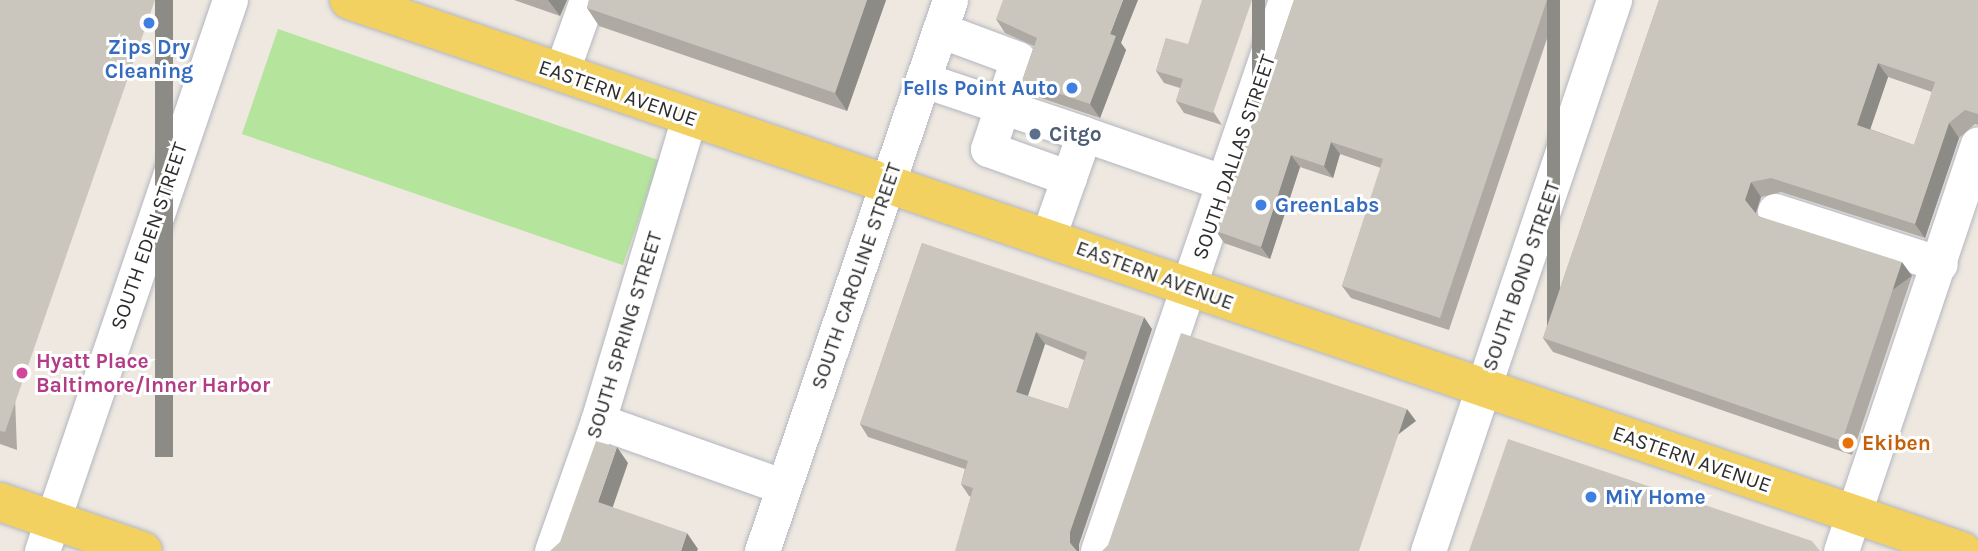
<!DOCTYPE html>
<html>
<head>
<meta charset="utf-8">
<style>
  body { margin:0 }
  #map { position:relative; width:1978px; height:551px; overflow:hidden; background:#eee8e0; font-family:Karla,sans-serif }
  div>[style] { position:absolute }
  .green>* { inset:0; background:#b5e59c; transform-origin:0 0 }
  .roads { filter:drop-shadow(0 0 2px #b3b6c0) drop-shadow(0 0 2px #b3b6c0) }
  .minor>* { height:35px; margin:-17.5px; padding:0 17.5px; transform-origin:17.5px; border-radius:17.5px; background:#fff }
  .major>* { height:38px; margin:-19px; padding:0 19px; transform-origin:19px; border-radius:19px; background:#f3d160 }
  .wall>* { inset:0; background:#aeaaa3 }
  .shaded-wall>* { inset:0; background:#8d8b85; transform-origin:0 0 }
  .building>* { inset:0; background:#cac6be }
  .dots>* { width:19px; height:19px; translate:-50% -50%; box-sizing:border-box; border:4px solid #fff; border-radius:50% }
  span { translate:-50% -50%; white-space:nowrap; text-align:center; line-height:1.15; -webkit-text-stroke:6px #fff; paint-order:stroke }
  .shop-label { font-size:21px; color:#366cbe; font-weight:700 }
  .right { translate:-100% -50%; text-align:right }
  .left { translate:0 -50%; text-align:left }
  .street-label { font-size:21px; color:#2d2d2d }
  .service-label { font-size:21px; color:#4e5e75; font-weight:700 }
  .hotel-label { font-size:21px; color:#b23c85; font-weight:700 }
  .food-label { font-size:21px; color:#c56008; font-weight:700 }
</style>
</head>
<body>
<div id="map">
  <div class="green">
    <i style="left:278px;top:29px;width:403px;height:111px;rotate:19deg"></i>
  </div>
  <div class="roads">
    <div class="minor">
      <i style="left:940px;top:30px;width:83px;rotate:20.4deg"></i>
      <i style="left:1018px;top:59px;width:95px;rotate:108.4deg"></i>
      <i style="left:988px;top:149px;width:86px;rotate:19.7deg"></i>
      <i style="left:561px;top:73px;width:77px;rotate:-70.4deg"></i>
      <i style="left:924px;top:80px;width:169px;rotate:18.6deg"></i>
      <i style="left:1775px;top:211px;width:173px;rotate:17.8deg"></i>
      <i style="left:1048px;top:237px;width:109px;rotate:-70.7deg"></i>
      <i style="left:1084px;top:134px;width:149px;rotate:19.2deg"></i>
      <i style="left:598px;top:421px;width:197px;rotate:19.5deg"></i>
      <i style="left:42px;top:551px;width:582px;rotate:-71.16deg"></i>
      <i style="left:552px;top:551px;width:138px;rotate:-70.5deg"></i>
      <i style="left:598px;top:421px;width:316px;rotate:-73.3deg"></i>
      <i style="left:762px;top:551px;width:582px;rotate:-71.16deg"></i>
      <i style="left:1098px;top:551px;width:582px;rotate:-71.16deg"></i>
      <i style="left:1428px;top:551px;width:582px;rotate:-71.35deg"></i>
      <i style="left:1841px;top:551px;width:429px;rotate:-71.4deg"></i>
    </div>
    <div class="major">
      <i style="left:349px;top:0;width:1705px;rotate:18.86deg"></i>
      <i style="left:0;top:502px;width:151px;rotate:18.9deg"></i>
    </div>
  </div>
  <div class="wall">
    <i style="clip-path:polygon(0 0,17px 450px,0 444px)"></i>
    <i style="clip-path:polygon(514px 0,567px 0,560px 16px)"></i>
    <i style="clip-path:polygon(589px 0,886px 0,847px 111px,599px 26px,587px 8px)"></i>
    <i style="clip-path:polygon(1294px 0,1560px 0,1449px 330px,1351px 298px,1342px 286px,1381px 168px,1340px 154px,1333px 178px,1300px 167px,1270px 259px,1224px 243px,1216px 231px)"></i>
    <i style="clip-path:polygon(evenodd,1659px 0,1978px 0,1978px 125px,1975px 124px,1959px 138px,1925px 238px,1781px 192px,1761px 197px,1756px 213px,1758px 216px,1912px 276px,1852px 455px,1553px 352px,1543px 338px,1659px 0,1888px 77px,1932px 92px,1914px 145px,1870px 129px,1888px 77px)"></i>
    <i style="clip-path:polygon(996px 19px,1121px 43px,1126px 50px,1100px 118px,1032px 95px,1022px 81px,1034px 46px,1005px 33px)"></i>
    <i style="clip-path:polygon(1166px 38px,1222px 125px,1184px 113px,1176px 101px,1180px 88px,1164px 83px,1156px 71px)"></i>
    <i style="clip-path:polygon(evenodd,922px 243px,1152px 329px,1079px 544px,969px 496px,961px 484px,965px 469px,868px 437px,860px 424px,922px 243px,1045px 344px,1084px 360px,1068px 409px,1028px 396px,1045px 344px)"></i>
  </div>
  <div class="shaded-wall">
    <i style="left:155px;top:0;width:18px;height:457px"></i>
    <i style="clip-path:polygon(548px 0,567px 0,560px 16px)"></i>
    <i style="clip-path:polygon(867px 0,886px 0,847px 111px,835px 93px)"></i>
    <i style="clip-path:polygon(1123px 0,1138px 0,1121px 43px,1126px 50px,1100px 118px,1090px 104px,1110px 34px)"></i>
    <i style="left:1252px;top:0;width:13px;height:120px"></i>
    <i style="left:1547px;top:0;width:13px;height:336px"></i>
    <i style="clip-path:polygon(1878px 63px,1888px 77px,1867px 139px,1857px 125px)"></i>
    <i style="clip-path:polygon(1949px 123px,1959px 138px,1925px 238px,1915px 224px)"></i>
    <i style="clip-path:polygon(1331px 142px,1340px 154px,1333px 178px,1324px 166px)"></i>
    <i style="clip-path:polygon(1291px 155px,1300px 167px,1270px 259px,1261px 247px)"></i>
    <i style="clip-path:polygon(1751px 182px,1761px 197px,1755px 215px,1745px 200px)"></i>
    <i style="left:1902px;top:262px;width:17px;height:189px;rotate:54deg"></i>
    <i style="clip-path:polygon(1144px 317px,1152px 329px,1079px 544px,1079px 551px,1075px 551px,1070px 543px,1070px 532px)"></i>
    <i style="clip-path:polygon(1036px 332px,1045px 344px,1025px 404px,1016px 392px)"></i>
    <i style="left:1407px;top:409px;width:15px;height:150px;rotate:53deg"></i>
    <i style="clip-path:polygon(617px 447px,628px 463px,609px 518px,598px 502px)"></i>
    <i style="clip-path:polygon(687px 533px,698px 549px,697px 551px,681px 551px)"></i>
  </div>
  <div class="building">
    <i style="clip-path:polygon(0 0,155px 0,5px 432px,0 431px)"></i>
    <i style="clip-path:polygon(589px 0,867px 0,835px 93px,587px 8px)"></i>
    <i style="clip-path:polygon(1003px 0,1123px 0,1110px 34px,1116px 36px,1090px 104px,1022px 81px,1037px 38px,996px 19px)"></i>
    <i style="clip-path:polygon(1202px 0,1252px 0,1213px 113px,1176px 101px,1183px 79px,1156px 71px,1166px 38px,1188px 44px)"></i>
    <i style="clip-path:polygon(1294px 0,1547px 0,1440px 318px,1342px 286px,1383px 159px,1331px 142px,1324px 166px,1291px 155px,1261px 247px,1216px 231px)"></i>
    <i style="clip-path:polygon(evenodd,1659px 0,1978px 0,1978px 114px,1965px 110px,1949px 123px,1915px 224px,1771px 178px,1751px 182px,1745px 200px,1758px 216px,1902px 262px,1842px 441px,1543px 338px,1659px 0,1878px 63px,1935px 82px,1914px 145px,1857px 125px,1878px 63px)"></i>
    <i style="clip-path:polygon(evenodd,922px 243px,1144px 317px,1070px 532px,1070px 543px,1077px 551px,955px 551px,973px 488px,961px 484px,968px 461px,860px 424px,922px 243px,1036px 332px,1087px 352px,1068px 409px,1016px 392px,1036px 332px)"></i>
    <i style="clip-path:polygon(1181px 333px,1407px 409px,1359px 551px,1102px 551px,1108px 545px)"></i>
    <i style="clip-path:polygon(1508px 439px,1812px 541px,1820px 551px,1469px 551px)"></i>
    <i style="clip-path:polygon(596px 441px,617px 447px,598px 502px,687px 533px,681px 551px,550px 551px,560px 542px)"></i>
  </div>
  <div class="dots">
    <i style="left:149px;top:23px;background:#3f7fe0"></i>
    <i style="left:1072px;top:88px;background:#3f7fe0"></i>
    <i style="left:1035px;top:134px;background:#5c6f8a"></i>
    <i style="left:1261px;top:205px;background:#3f7fe0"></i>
    <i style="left:22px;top:373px;background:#d1479c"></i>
    <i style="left:1848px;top:443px;background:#e8710a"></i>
    <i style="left:1591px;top:497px;background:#3f7fe0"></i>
  </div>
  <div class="shop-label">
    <span style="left:149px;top:59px">Zips Dry<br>Cleaning</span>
    <span class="right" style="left:1058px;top:88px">Fells Point Auto</span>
    <span class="left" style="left:1275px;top:205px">GreenLabs</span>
    <span class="left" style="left:1605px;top:497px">MiY Home</span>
  </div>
  <div class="street-label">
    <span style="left:618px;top:93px;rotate:19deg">EASTERN AVENUE</span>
    <span style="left:1234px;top:157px;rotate:-71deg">SOUTH DALLAS STREET</span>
    <span style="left:149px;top:236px;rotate:-71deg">SOUTH EDEN STREET</span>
    <span style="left:1155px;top:275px;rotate:20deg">EASTERN AVENUE</span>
    <span style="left:856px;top:276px;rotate:-71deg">SOUTH CAROLINE STREET</span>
    <span style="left:1521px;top:276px;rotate:-71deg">SOUTH BOND STREET</span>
    <span style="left:624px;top:335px;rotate:-73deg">SOUTH SPRING STREET</span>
    <span style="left:1692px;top:459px;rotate:19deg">EASTERN AVENUE</span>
  </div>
  <div class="service-label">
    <span class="left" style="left:1049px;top:134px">Citgo</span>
  </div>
  <div class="hotel-label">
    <span class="left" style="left:36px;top:373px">Hyatt Place<br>Baltimore/Inner Harbor</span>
  </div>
  <div class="food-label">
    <span class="left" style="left:1862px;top:443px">Ekiben</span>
  </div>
</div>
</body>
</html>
